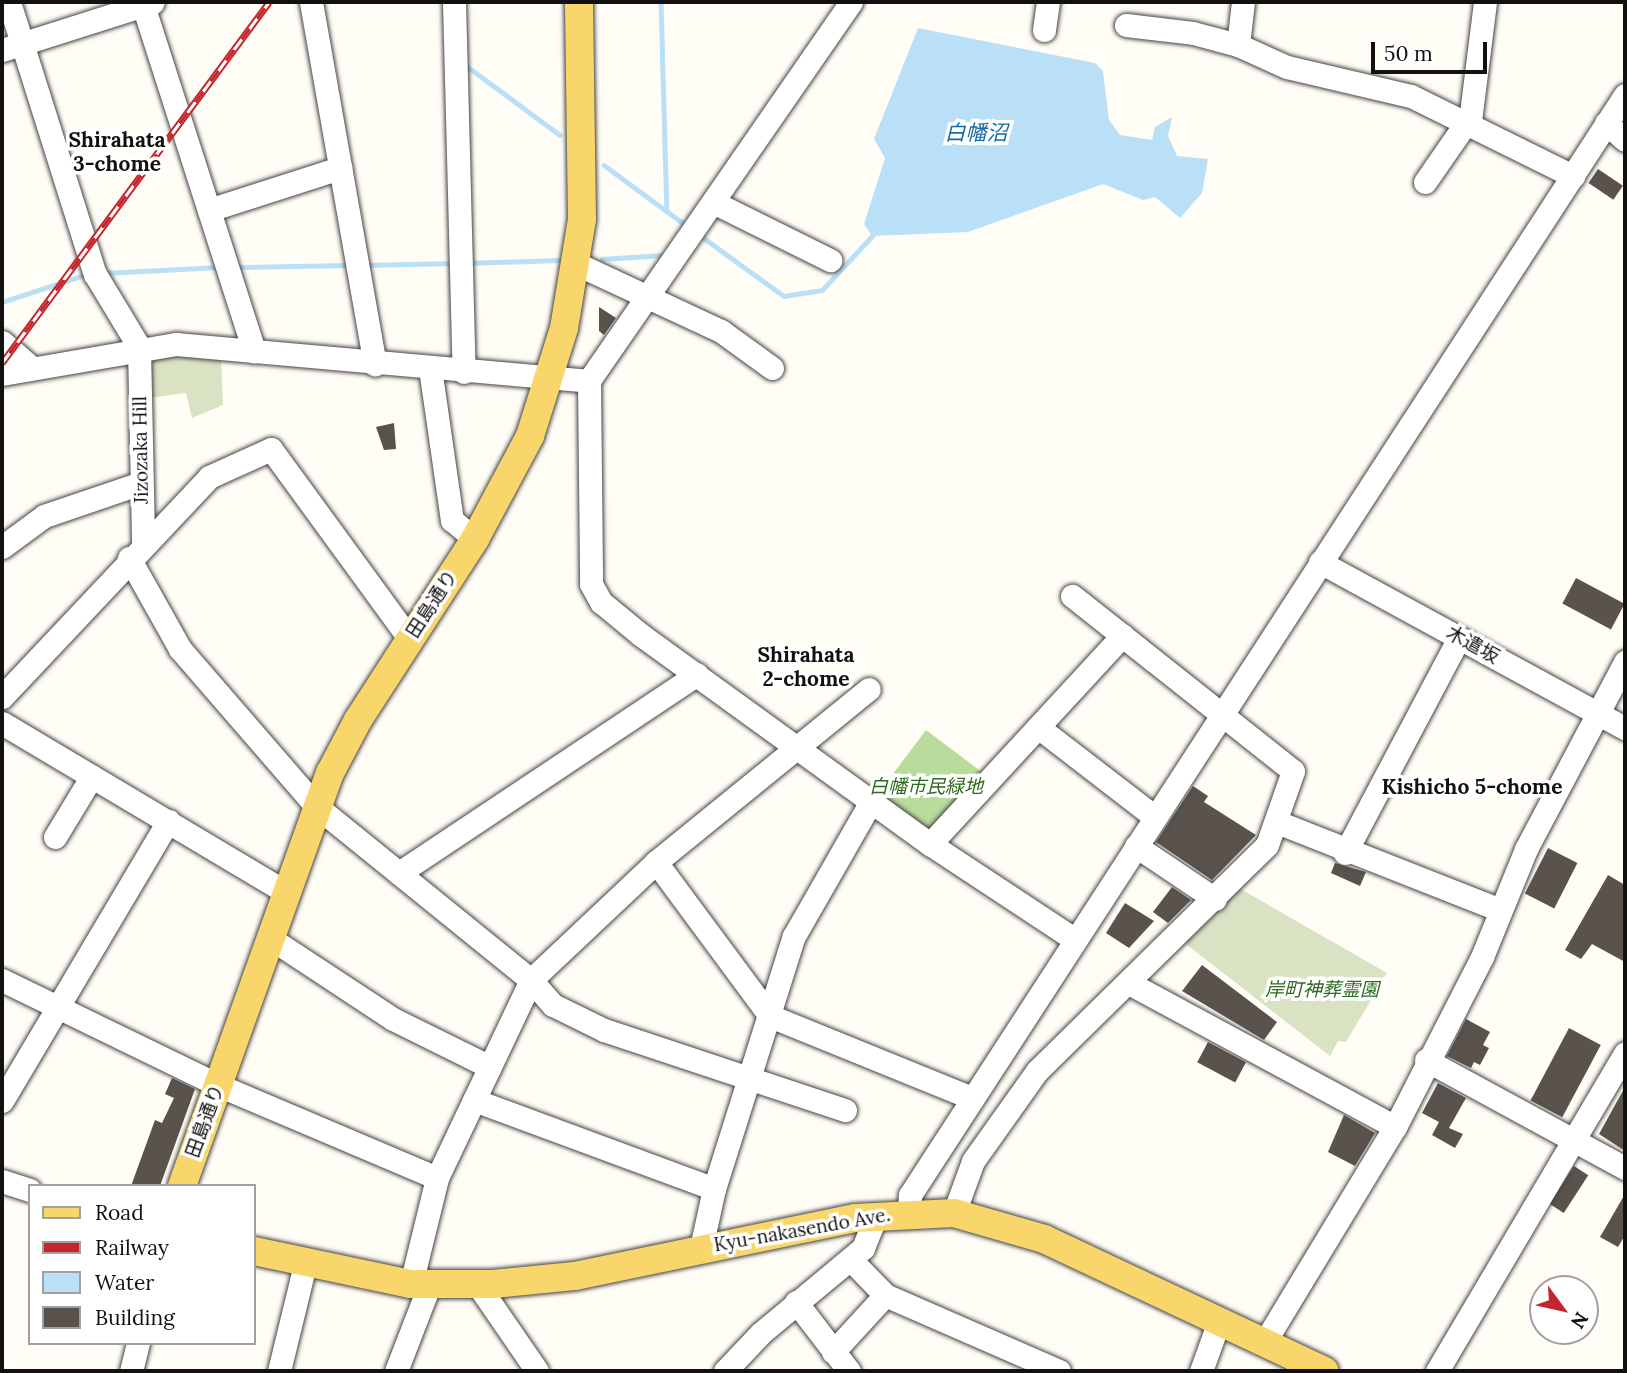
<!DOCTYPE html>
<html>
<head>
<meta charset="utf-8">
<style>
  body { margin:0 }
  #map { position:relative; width:1627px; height:1373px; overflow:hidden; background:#fffdf5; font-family:Lora,"Noto Sans JP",serif }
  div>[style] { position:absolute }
  .forest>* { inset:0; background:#b9dc9c; transform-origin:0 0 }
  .cemetery>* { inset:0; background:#d9e3c4 }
  .water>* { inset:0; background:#b9e0f7 }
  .stream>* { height:4.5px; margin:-2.25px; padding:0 2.25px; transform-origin:2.25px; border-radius:2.25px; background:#b9e0f7 }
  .building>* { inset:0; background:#5a524d; transform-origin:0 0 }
  .roads { filter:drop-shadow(0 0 2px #444) drop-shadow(0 0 2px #444) }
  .minor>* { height:23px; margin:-11.5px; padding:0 11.5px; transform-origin:11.5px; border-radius:11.5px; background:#fff }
  .major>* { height:28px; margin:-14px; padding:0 14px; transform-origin:14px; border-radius:14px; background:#f9d66b }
  .rail>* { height:7px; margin-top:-3.5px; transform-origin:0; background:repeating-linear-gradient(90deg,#fff 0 13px,#c4262e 0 26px); box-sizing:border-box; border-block:2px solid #c4262e }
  span { translate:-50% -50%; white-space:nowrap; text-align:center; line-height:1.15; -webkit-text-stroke:7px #fff; paint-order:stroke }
  .street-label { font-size:19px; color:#111 }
  .park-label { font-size:19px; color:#2f6b1f; font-style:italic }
  .water-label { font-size:21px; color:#1768a6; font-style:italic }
  .neighbourhood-label { font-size:21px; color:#111; font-weight:700 }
  .frame { position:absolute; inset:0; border:4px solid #111; pointer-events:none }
  .legend { position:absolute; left:28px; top:1184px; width:228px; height:161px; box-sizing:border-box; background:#fff; border:2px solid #a0a0a0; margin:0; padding:9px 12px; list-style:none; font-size:21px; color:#111 }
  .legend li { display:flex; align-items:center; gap:14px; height:35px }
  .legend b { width:35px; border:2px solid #a0a0a0 }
  .north { position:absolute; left:1529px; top:1275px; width:70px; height:70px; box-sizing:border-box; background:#fff; border:2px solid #a0a0a0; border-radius:50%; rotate:123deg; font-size:19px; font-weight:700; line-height:28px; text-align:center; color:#111 }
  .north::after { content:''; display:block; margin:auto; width:24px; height:32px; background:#c4262e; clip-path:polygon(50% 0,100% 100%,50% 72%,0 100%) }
  .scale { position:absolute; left:1371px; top:42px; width:116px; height:32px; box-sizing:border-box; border:4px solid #111; border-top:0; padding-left:9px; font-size:21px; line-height:24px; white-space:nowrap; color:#111; -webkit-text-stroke:5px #fff; paint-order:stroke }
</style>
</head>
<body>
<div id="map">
  <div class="forest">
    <i style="left:926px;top:730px;width:74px;height:82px;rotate:37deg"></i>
  </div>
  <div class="cemetery">
    <i style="clip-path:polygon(147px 355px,221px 356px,223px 405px,192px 418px,186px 393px,148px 398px)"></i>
    <i style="clip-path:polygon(1237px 887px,1387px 973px,1346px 1042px,1338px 1041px,1330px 1056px,1182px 941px)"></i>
  </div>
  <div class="water">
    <i style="clip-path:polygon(918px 28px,1095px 63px,1103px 71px,1109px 120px,1120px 135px,1152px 140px,1155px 127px,1172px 117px,1168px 136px,1177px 156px,1208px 159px,1202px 193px,1180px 218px,1155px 197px,1143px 200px,1103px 184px,968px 232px,872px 236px,864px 224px,885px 158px,874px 139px)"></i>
  </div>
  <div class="stream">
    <i style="left:661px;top:2px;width:209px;rotate:88.4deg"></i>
    <i style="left:468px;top:67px;width:114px;rotate:36.5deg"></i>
    <i style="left:604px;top:165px;width:103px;rotate:36.3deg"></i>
    <i style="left:701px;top:236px;width:102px;rotate:35.9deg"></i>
    <i style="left:784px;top:296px;width:38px;rotate:-9deg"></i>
    <i style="left:822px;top:290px;width:74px;rotate:-47.2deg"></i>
    <i style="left:602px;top:259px;width:61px;rotate:-3.8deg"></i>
    <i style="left:467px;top:263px;width:91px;rotate:-1.9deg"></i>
    <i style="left:365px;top:265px;width:90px;rotate:-1.3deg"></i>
    <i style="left:236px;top:267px;width:114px;rotate:-1deg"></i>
    <i style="left:103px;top:273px;width:117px;rotate:-2.9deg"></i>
    <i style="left:2px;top:302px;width:89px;rotate:-18.2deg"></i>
  </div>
  <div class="building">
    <i style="left:1598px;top:169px;width:30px;height:17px;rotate:34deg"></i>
    <i style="clip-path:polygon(599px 307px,616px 318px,604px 335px,599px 331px)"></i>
    <i style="clip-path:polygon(394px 423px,396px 449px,384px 450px,376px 427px)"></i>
    <i style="left:1576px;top:578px;width:55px;height:29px;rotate:28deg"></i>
    <i style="clip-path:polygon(1193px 786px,1208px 796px,1204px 802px,1256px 835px,1212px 880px,1156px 842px)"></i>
    <i style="left:1548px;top:848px;width:33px;height:51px;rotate:27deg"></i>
    <i style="clip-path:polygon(1335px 863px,1366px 872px,1360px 886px,1331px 873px)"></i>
    <i style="clip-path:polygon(1608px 875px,1625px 885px,1625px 962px,1592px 944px,1581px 959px,1565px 950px)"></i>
    <i style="clip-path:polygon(1172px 887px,1191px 900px,1168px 923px,1153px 912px)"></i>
    <i style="clip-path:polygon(1125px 903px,1154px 921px,1129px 948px,1106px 933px)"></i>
    <i style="clip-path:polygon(1202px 965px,1277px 1022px,1264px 1040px,1182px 991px)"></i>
    <i style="clip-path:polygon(1466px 1019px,1490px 1032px,1483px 1045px,1489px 1048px,1480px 1065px,1474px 1062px,1471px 1068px,1447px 1056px)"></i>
    <i style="left:1569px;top:1028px;width:36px;height:82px;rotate:28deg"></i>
    <i style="left:1208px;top:1042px;width:43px;height:23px;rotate:28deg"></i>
    <i style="clip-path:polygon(172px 1078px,195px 1089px,160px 1186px,131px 1186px,155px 1120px,162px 1123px,174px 1098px,165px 1094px)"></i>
    <i style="clip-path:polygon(1438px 1083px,1466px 1098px,1449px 1128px,1463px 1134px,1455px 1148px,1432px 1135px,1439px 1122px,1422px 1113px)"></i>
    <i style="clip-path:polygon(1625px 1087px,1625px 1151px,1599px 1134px)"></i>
    <i style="clip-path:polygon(1344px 1115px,1375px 1133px,1355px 1166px,1328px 1152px)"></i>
    <i style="left:1574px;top:1166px;width:17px;height:45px;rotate:33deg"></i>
    <i style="clip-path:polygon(1625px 1194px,1625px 1235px,1618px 1247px,1600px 1237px)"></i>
  </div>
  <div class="roads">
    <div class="minor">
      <i style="left:9px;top:2px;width:285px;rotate:72.5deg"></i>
      <i style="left:95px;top:274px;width:85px;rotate:58.9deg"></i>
      <i style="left:139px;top:347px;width:196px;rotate:88.8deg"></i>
      <i style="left:142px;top:2px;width:367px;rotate:72.2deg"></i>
      <i style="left:311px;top:2px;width:368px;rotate:80deg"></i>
      <i style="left:454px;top:2px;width:370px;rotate:88.5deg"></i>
      <i style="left:851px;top:2px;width:461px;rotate:124.7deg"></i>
      <i style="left:589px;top:381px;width:203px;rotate:89.4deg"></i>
      <i style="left:591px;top:584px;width:21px;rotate:61deg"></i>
      <i style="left:601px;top:602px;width:52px;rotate:39.5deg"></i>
      <i style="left:641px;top:635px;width:357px;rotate:35.9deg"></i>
      <i style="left:930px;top:844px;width:173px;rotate:33.4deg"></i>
      <i style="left:1126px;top:25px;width:67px;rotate:6.8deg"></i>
      <i style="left:1193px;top:33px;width:47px;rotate:14.9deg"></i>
      <i style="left:1238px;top:45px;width:54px;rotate:24.2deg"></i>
      <i style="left:1287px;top:67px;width:127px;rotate:13.2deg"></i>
      <i style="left:1411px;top:96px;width:181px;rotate:26.3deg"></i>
      <i style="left:1044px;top:30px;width:28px;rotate:-82deg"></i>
      <i style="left:1238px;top:45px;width:43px;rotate:-83.4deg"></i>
      <i style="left:2px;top:50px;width:158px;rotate:-17.6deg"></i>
      <i style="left:1470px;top:121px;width:120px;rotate:-82.8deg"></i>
      <i style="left:1606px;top:123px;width:25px;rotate:42deg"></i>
      <i style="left:1425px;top:182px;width:75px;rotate:-55.3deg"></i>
      <i style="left:713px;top:202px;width:131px;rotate:26.4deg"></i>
      <i style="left:209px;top:210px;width:138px;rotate:-17.8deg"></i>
      <i style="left:577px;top:264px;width:159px;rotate:25deg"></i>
      <i style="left:721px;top:331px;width:63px;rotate:36deg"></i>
      <i style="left:2px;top:342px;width:40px;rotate:41deg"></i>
      <i style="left:430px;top:368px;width:154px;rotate:81.8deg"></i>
      <i style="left:452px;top:520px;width:30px;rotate:40deg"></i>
      <i style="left:2px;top:374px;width:177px;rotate:-9.8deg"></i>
      <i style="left:176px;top:344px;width:415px;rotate:5.1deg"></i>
      <i style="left:2px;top:547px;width:52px;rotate:-36.4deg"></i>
      <i style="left:44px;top:516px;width:102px;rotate:-18.8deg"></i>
      <i style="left:129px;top:558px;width:104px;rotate:60.7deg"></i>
      <i style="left:180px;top:649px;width:208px;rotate:49.1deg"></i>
      <i style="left:316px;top:806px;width:277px;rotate:39deg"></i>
      <i style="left:531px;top:980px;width:33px;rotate:49deg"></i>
      <i style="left:553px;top:1005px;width:57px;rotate:26.1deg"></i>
      <i style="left:604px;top:1030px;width:254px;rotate:18.4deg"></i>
      <i style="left:1320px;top:562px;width:347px;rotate:28.6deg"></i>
      <i style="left:2px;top:697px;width:302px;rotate:-46.7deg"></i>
      <i style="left:209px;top:477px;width:68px;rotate:-24.3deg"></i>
      <i style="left:271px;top:449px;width:234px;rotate:53.9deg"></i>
      <i style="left:2px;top:723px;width:330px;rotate:30.8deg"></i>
      <i style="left:1038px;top:727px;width:148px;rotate:37.6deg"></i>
      <i style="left:1277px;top:822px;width:240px;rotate:21.5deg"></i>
      <i style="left:55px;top:837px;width:71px;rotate:-58.8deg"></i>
      <i style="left:930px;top:844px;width:284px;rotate:-47.3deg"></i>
      <i style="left:1136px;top:846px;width:95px;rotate:33.9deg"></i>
      <i style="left:1345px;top:853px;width:243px;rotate:-62.1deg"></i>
      <i style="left:656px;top:862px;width:192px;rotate:53.5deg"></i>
      <i style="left:770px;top:1016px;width:218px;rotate:22.1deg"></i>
      <i style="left:399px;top:873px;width:358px;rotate:-33.7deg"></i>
      <i style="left:270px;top:938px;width:147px;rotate:33.4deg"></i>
      <i style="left:393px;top:1019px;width:108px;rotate:26.3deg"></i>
      <i style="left:2px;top:980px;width:240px;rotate:25.9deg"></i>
      <i style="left:218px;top:1085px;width:238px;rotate:23deg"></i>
      <i style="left:1129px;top:983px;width:302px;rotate:28.4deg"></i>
      <i style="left:1426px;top:1060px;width:226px;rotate:28.5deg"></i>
      <i style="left:474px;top:1100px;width:256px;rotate:20.3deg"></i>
      <i style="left:2px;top:1101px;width:326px;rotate:-59.3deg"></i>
      <i style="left:2px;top:1181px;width:29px;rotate:18deg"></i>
      <i style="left:909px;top:1212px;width:17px;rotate:-87deg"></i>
      <i style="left:910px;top:1195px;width:1312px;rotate:-56.98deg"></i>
      <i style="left:954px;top:1213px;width:55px;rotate:-69.9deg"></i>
      <i style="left:973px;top:1161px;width:110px;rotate:-54.6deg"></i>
      <i style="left:1037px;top:1071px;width:322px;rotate:-44.5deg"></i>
      <i style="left:1267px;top:845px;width:78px;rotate:-70.6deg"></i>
      <i style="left:1293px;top:771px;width:282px;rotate:-141.6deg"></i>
      <i style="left:701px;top:1248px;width:60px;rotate:-77.6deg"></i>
      <i style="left:714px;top:1189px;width:265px;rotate:-72.5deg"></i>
      <i style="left:794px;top:936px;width:157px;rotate:-60.2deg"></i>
      <i style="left:851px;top:1260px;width:49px;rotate:45.8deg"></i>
      <i style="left:411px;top:1284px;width:109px;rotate:-76.2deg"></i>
      <i style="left:437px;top:1178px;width:219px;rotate:-64.6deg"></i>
      <i style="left:531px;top:980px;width:172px;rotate:-43.3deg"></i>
      <i style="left:656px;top:862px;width:274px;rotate:-39.1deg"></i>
      <i style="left:478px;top:1285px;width:104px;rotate:55.5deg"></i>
      <i style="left:796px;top:1302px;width:87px;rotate:52.5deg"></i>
      <i style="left:1264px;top:1343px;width:253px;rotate:-58.8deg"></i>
      <i style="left:1395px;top:1127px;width:191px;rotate:-62.9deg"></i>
      <i style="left:1482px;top:957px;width:117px;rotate:-67.8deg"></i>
      <i style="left:1526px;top:849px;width:212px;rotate:-62.1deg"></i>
      <i style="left:833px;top:1352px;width:77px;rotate:-47.6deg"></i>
      <i style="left:885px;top:1295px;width:190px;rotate:23.6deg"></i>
      <i style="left:131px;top:1371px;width:29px;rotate:-76deg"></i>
      <i style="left:279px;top:1371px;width:110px;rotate:-76.3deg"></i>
      <i style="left:396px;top:1371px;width:91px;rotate:-68.8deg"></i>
      <i style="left:725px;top:1371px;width:52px;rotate:-46.5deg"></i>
      <i style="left:761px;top:1333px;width:133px;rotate:-39.8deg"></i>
      <i style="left:863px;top:1248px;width:35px;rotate:-68deg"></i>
      <i style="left:1201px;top:1371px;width:53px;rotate:-70.2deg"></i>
      <i style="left:1437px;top:1371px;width:369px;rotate:-59.4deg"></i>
    </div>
    <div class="major">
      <i style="left:182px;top:1186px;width:439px;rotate:-70.3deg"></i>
      <i style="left:330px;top:773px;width:60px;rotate:-62.2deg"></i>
      <i style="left:358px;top:720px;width:216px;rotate:-57.1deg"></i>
      <i style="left:475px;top:539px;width:117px;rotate:-61.9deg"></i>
      <i style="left:530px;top:436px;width:113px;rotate:-72.5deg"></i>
      <i style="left:564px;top:328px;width:110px;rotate:-80.6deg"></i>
      <i style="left:582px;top:219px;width:217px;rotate:-90.8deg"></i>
      <i style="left:254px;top:1251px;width:160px;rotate:11.9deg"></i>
      <i style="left:411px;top:1284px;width:82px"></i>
      <i style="left:493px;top:1284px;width:82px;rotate:-5.6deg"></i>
      <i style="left:575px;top:1276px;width:286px;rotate:-11.7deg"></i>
      <i style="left:855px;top:1218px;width:99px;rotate:-2.9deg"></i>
      <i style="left:954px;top:1213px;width:94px;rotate:16.1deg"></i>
      <i style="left:1044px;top:1239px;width:310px;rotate:25.2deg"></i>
    </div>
  </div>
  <div class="rail">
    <i style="left:2px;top:363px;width:449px;rotate:-53.5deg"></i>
  </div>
  <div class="street-label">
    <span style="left:141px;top:450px;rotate:-91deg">Jizozaka Hill</span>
    <span style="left:432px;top:604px;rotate:-57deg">田島通り</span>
    <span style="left:1473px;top:645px;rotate:29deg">木遣坂</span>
    <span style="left:205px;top:1121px;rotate:-70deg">田島通り</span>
    <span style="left:802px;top:1230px;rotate:-10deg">Kyu-nakasendo Ave.</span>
  </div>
  <div class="park-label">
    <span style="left:926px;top:787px">白幡市民緑地</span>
    <span style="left:1322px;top:990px">岸町神葬霊園</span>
  </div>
  <div class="water-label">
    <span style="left:976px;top:133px">白幡沼</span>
  </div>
  <div class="neighbourhood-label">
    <span style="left:117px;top:152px">Shirahata<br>3-chome</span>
    <span style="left:806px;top:667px">Shirahata<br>2-chome</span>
    <span style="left:1472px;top:787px">Kishicho 5-chome</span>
  </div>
  <div class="frame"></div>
  <ul class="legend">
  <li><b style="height:9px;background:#f9d66b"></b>Road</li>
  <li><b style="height:9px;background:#c4262e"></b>Railway</li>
  <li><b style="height:19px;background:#b9e0f7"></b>Water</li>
  <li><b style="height:19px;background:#5a524d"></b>Building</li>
  </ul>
  <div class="north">N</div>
  <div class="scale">50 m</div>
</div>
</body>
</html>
